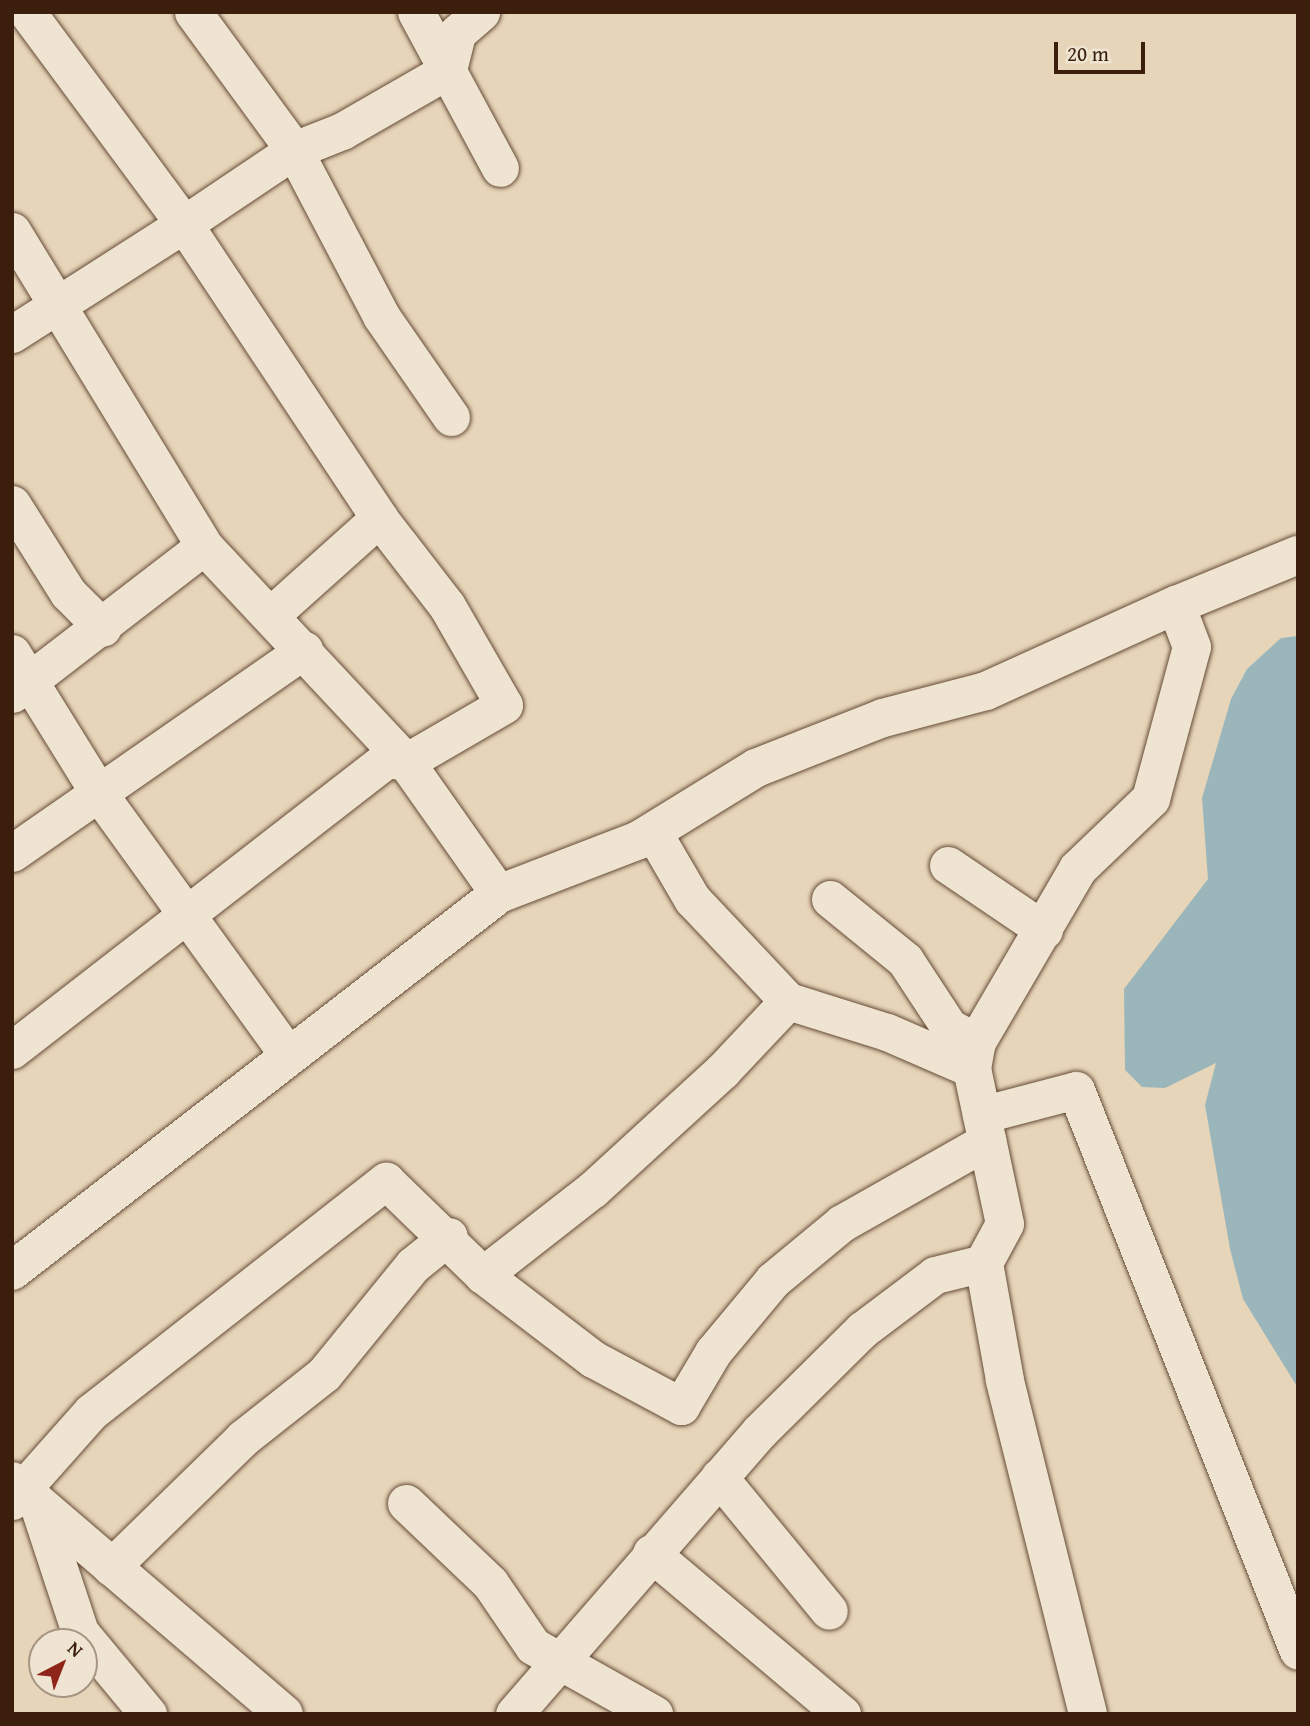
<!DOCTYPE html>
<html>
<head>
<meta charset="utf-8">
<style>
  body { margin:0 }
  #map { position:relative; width:1310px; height:1726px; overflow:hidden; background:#e7d5b9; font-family:"Gentium Book Plus",serif }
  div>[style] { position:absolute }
  .water>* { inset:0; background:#9bb6ba }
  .roads { filter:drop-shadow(0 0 2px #664c37) drop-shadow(0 0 2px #664c37) }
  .street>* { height:37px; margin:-18.5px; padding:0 18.5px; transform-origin:18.5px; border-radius:18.5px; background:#efe4d2 }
  .secondary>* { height:38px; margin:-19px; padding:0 19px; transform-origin:19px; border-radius:19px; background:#efe4d2 }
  span { translate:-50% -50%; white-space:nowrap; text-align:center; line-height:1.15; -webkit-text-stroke:6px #efe4d2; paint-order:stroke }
  .frame { position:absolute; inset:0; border:14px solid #3b1e0c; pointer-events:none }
  .north { position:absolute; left:28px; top:1628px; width:70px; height:70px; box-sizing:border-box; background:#efe4d2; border:2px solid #a79583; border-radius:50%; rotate:42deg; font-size:19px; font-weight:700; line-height:28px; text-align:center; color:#3b1e0c }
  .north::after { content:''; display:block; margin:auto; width:24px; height:32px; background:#8f2418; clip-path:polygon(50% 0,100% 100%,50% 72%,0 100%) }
  .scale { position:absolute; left:1054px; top:42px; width:91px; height:32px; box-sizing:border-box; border:4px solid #3b1e0c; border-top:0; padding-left:9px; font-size:21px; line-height:24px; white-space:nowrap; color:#3b1e0c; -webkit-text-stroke:5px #efe4d2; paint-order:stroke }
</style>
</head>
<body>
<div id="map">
  <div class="water">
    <i style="clip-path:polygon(1298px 636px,1298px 1388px,1243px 1299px,1230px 1249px,1205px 1105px,1216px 1063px,1165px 1088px,1142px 1087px,1125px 1070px,1124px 989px,1208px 879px,1202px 798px,1231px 699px,1247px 669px,1281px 638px)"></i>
  </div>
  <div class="roads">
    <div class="street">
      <i style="left:27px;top:12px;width:264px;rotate:53.5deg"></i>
      <i style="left:184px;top:224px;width:133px;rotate:-33.9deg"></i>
      <i style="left:294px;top:150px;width:187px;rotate:62.3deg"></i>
      <i style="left:381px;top:316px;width:123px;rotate:55.3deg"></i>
      <i style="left:193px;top:12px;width:171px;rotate:53.8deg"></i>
      <i style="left:294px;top:150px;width:52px;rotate:-21.6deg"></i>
      <i style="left:342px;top:131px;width:122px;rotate:-29.9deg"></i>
      <i style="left:416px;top:12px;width:177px;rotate:61.7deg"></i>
      <i style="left:448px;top:70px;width:38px;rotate:-76deg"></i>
      <i style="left:457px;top:33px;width:32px;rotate:-41deg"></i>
      <i style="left:12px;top:231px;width:369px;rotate:58.6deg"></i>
      <i style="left:204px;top:546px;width:296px;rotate:46.9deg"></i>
      <i style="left:406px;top:762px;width:161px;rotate:54.8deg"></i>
      <i style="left:12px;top:334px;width:204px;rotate:-32.6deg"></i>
      <i style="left:184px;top:224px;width:353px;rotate:56.4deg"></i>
      <i style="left:379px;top:518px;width:111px;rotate:52.3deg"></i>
      <i style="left:447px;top:606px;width:114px;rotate:60.1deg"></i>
      <i style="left:504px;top:705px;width:113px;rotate:149.8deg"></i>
      <i style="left:406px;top:762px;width:19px;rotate:-171deg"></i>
      <i style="left:387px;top:759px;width:475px;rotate:142.2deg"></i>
      <i style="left:12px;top:504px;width:105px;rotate:57.8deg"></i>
      <i style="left:68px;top:593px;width:49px;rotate:45deg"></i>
      <i style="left:272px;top:614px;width:144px;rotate:-41.9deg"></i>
      <i style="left:12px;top:653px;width:167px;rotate:58.2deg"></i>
      <i style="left:100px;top:795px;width:322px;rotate:54.1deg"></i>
      <i style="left:12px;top:694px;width:242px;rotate:-37.6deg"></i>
      <i style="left:653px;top:832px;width:78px;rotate:59.8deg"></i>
      <i style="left:692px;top:899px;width:140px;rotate:46.7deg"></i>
      <i style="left:788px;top:1001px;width:104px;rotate:17.4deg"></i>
      <i style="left:887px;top:1032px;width:93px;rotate:23.5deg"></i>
      <i style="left:12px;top:853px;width:356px;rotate:-34.8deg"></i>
      <i style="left:948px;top:865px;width:116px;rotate:34.1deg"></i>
      <i style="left:830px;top:899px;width:97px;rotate:39.1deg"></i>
      <i style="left:905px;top:960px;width:80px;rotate:56.7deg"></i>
      <i style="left:949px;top:1027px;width:32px;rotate:28deg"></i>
      <i style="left:788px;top:1001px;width:96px;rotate:133.3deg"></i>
      <i style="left:722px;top:1071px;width:175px;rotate:137.5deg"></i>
      <i style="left:593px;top:1189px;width:140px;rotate:142deg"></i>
      <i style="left:483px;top:1275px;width:138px;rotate:37.4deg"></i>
      <i style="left:593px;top:1359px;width:100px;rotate:28.1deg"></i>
      <i style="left:681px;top:1406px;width:63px;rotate:-59.3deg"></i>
      <i style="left:713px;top:1352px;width:94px;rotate:-50.2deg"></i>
      <i style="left:773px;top:1280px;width:89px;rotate:-39.6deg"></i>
      <i style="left:842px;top:1223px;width:167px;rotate:-29.5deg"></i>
      <i style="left:981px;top:1115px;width:98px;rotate:-14.7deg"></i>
      <i style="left:1076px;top:1090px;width:603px;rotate:68.41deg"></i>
      <i style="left:719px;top:1477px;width:173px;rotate:50.6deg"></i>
      <i style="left:12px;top:1501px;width:119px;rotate:-48.4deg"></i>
      <i style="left:91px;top:1412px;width:375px;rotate:-38.1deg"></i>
      <i style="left:386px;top:1181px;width:135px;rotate:44.1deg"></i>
      <i style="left:37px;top:1502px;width:137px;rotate:71.7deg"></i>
      <i style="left:80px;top:1632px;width:107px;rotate:50.3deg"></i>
      <i style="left:406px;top:1503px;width:116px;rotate:43.6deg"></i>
      <i style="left:490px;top:1583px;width:76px;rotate:55.7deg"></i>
      <i style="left:533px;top:1646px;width:139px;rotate:29.3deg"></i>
      <i style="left:651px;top:1553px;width:250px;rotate:40.1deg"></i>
      <i style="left:111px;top:1567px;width:185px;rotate:-44.3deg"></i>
      <i style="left:243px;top:1438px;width:103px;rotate:-38.3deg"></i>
      <i style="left:324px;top:1374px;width:141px;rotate:-50.8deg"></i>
      <i style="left:413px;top:1265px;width:46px;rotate:-38.9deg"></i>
      <i style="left:514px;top:1714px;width:375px;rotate:-49deg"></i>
      <i style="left:760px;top:1431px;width:144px;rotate:-44.7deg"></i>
      <i style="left:862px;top:1330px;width:91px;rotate:-37deg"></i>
      <i style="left:935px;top:1275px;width:50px;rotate:-13.8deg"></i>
    </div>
    <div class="secondary">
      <i style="left:12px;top:1271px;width:616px;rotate:-37.74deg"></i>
      <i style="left:499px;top:894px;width:150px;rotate:-21.1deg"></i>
      <i style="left:639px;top:840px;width:137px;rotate:-31.6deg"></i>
      <i style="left:756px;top:768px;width:136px;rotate:-21.5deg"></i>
      <i style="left:883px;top:718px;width:106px;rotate:-14.7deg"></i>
      <i style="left:986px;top:691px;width:209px;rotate:-24.4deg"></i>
      <i style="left:12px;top:1481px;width:358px;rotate:40.6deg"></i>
      <i style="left:1088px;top:1714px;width:344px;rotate:-104deg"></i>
      <i style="left:1005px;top:1380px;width:119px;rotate:-100.2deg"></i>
      <i style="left:984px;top:1263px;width:44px;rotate:-61.7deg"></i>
      <i style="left:1005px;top:1224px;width:158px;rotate:-102deg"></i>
      <i style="left:972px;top:1069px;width:27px;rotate:-80deg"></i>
      <i style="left:977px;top:1042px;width:200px;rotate:-59.7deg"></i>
      <i style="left:1078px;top:869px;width:101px;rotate:-43.8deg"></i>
      <i style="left:1151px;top:799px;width:157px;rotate:-74.9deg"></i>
      <i style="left:1192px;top:647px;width:45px;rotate:-110.9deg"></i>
      <i style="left:1176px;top:605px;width:132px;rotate:-22.3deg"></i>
    </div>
  </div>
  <div class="frame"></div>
  <div class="north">N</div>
  <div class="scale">20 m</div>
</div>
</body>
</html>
